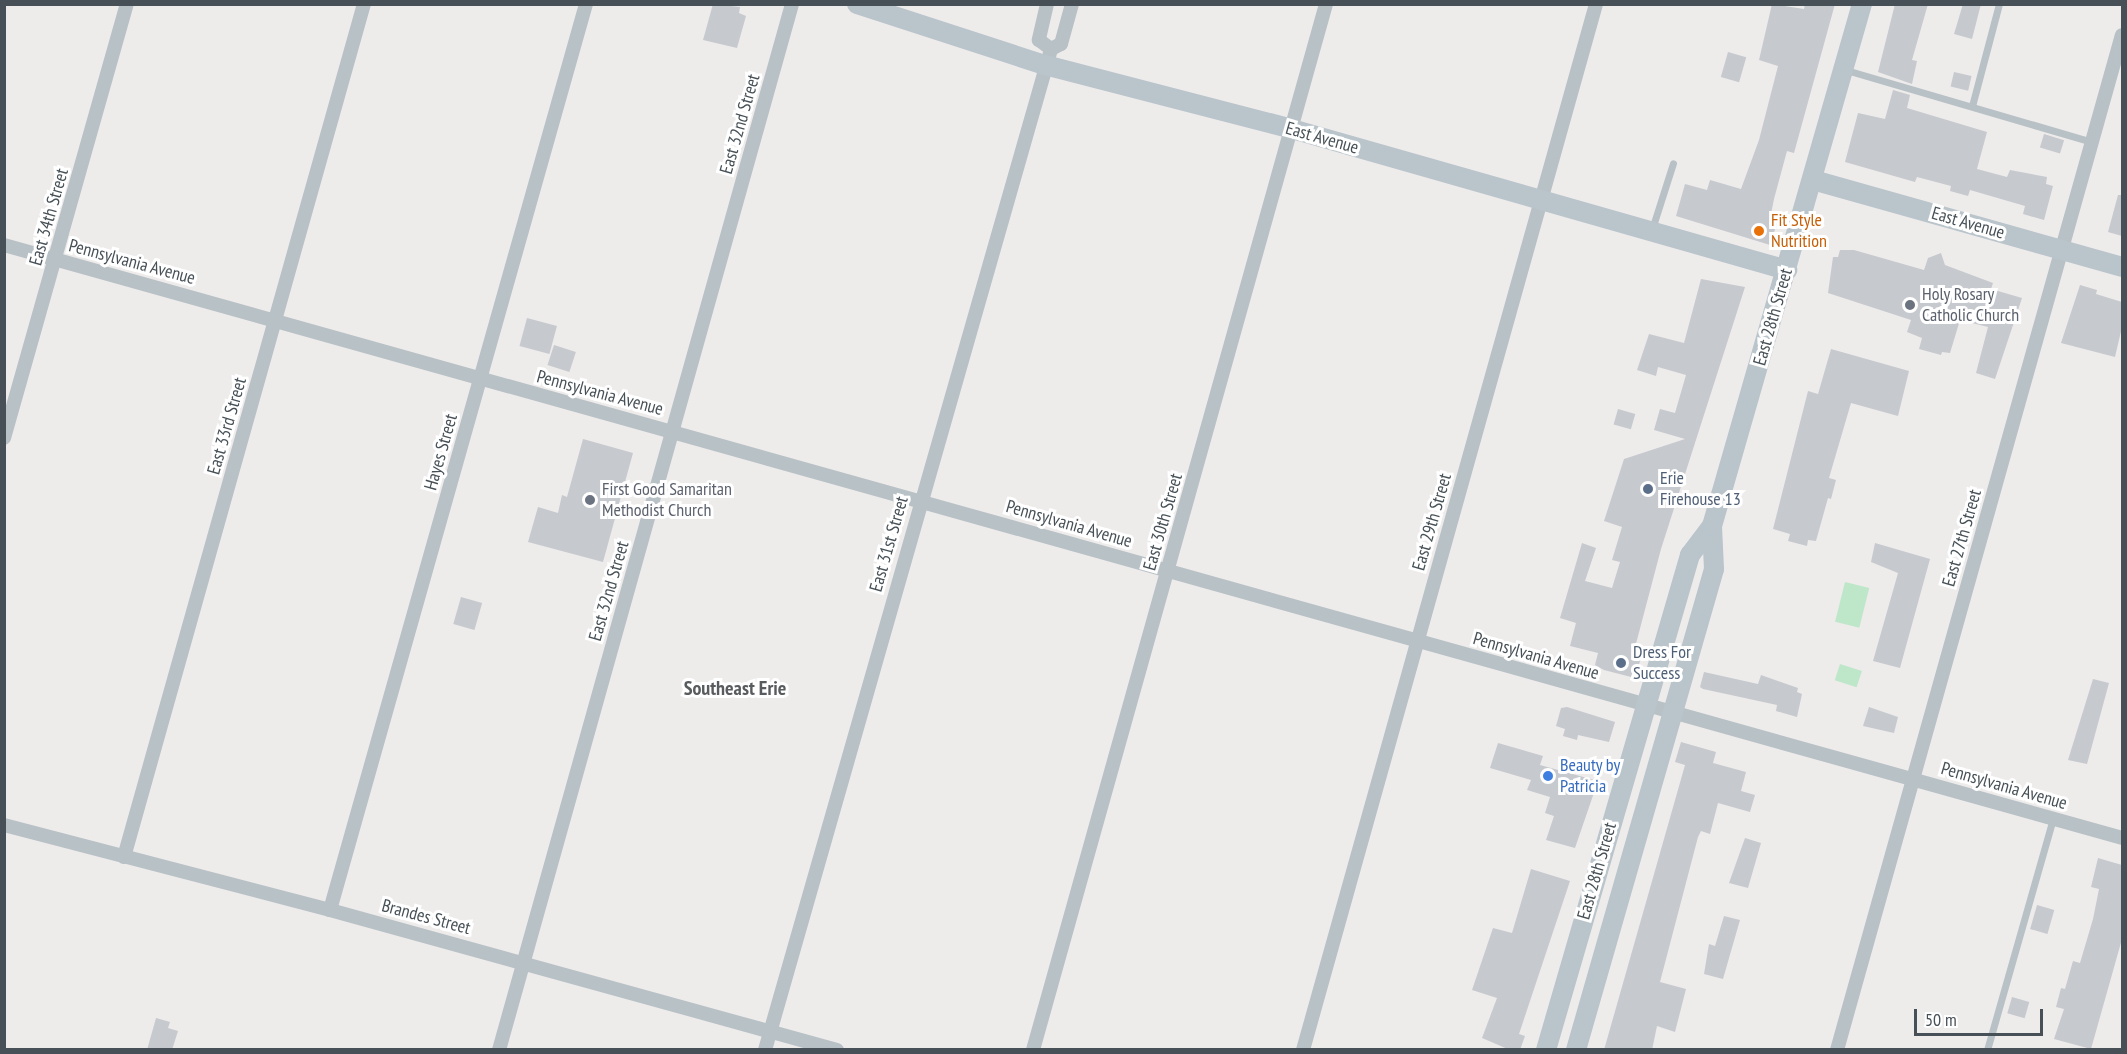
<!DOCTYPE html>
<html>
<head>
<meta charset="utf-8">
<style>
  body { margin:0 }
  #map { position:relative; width:2127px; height:1054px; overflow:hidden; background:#eeebeb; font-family:"PT Sans Narrow",sans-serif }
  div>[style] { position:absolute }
  .green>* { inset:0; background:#bee7c9; transform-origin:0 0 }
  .building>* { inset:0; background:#c6c9ce; transform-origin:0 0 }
  .lane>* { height:7px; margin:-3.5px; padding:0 3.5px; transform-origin:3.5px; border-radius:3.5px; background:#b8c1c6 }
  .street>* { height:14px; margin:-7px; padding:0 7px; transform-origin:7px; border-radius:7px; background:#b8c1c6 }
  .secondary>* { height:20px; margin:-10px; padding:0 10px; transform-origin:10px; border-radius:10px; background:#b9c4cb }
  .dots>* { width:16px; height:16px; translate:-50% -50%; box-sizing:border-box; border:3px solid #fff; border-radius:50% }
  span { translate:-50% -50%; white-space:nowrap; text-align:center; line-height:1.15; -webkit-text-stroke:6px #fff; paint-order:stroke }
  .street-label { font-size:18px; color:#465056 }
  .food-label { font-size:18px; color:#c56008 }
  .left { translate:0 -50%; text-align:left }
  .worship-label { font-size:18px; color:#5b616d }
  .service-label { font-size:18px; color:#4e5e75 }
  .shop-label { font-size:18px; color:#366cbe }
  .neighbourhood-label { font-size:20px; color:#595c5f; font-weight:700 }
  .frame { position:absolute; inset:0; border:6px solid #465056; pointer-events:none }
  .scale { position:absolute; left:1914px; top:1009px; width:129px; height:27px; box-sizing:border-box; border:3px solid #465056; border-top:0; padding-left:8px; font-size:18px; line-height:21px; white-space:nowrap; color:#465056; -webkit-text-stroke:4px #fff; paint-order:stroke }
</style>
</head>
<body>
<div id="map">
  <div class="green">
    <i style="left:1845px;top:582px;width:25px;height:41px;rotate:14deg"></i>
    <i style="left:1840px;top:664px;width:23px;height:17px;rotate:18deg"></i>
  </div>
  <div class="building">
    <i style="clip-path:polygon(713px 4px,740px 7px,739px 13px,746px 16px,737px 48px,703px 40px)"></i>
    <i style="clip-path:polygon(1772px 4px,1804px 9px,1805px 4px,1835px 4px,1794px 153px,1787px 151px,1774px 199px,1769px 224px,1776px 226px,1770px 245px,1676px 216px,1685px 184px,1707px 190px,1710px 180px,1741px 189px,1759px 140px,1778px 66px,1759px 60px)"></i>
    <i style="clip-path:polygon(1895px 4px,1928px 4px,1912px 60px,1917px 61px,1912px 84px,1878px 72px)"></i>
    <i style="clip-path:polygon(1963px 4px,1981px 4px,1972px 39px,1954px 34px)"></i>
    <i style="left:1728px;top:52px;width:19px;height:26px;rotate:16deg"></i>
    <i style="left:1954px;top:72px;width:18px;height:15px;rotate:13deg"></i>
    <i style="clip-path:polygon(1893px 90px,1910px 95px,1907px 108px,1987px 132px,1977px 169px,2007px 177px,2010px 170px,2047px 177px,2046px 184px,2053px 186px,2044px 220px,2023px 214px,2025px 206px,2001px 199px,1970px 190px,1968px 196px,1950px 191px,1951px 186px,1917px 177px,1915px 182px,1845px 162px,1858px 113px,1885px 119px)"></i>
    <i style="left:2044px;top:134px;width:21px;height:14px;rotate:17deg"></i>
    <i style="clip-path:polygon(2118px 195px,2122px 195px,2122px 236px,2108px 232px)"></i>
    <i style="clip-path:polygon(1840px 250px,1854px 250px,1924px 270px,1928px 258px,1941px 253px,1945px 265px,1993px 283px,1991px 289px,2022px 298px,1995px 379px,1976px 373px,1988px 327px,1960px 320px,1950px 353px,1942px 352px,1941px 355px,1919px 349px,1922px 338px,1907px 332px,1911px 320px,1828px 293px,1833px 257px,1838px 257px)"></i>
    <i style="clip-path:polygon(1701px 279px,1745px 287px,1661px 549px,1633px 655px,1641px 658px,1635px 678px,1604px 670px,1595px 665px,1598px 653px,1570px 646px,1576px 623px,1560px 618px,1582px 543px,1596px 548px,1585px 581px,1612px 588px,1620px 562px,1612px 560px,1622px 527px,1604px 521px,1624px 459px,1685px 439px,1654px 430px,1660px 409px,1675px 413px,1686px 375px,1658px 367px,1656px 376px,1637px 370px,1649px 334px,1684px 343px)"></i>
    <i style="clip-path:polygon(2080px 285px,2097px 290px,2096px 294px,2122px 302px,2122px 327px,2115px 357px,2061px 343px)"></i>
    <i style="left:527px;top:318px;width:31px;height:29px;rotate:15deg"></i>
    <i style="left:554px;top:345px;width:23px;height:21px;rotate:18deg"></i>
    <i style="clip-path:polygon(1831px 349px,1909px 371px,1898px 416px,1851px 403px,1829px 478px,1836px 480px,1831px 499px,1828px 498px,1816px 541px,1808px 540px,1807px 546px,1788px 541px,1790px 534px,1773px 529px,1808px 391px,1818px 394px)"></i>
    <i style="left:1618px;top:409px;width:18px;height:16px;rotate:16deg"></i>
    <i style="clip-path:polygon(583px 439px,633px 453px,603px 562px,528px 542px,538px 507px,558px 513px,562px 495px,567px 497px)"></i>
    <i style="clip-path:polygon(1875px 543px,1930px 559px,1900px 668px,1873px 661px,1898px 573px,1871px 562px)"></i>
    <i style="left:461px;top:597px;width:22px;height:28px;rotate:16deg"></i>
    <i style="clip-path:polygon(1704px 672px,1758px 684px,1761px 675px,1798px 688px,1797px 692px,1802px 694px,1797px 717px,1776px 711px,1777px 705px,1703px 689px,1700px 687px)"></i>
    <i style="clip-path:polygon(2093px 679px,2109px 683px,2087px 764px,2068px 760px)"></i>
    <i style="clip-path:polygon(1567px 707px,1615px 722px,1609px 742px,1578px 735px,1577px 740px,1563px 736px,1565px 729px,1556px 726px,1561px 708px)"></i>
    <i style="clip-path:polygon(1869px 707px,1898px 717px,1894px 733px,1863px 726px)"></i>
    <i style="clip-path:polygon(1681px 742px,1716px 752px,1713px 763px,1746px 772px,1741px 791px,1755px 795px,1750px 812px,1718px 803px,1710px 834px,1701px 831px,1698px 837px,1660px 982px,1686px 989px,1675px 1032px,1657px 1026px,1652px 1050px,1604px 1050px,1685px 765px,1675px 762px)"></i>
    <i style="clip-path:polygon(1498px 743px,1543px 756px,1540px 765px,1598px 781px,1575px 848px,1546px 840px,1554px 816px,1545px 813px,1550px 797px,1527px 790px,1531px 780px,1490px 768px)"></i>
    <i style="clip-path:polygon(1745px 838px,1761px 843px,1748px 888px,1729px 883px)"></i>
    <i style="clip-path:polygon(2098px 858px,2122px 865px,2122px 939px,2091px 1049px,2054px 1039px,2064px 1009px,2056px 1007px,2061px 988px,2065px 989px,2073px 961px,2080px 963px,2093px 919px,2099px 889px,2091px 887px)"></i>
    <i style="clip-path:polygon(1531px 869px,1570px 881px,1519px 1034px,1525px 1036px,1520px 1050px,1510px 1050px,1482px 1038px,1497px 998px,1472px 990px,1493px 928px,1512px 933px)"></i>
    <i style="left:2037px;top:905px;width:18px;height:25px;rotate:16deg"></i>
    <i style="clip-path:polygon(1724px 916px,1740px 920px,1723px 979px,1704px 974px,1709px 944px,1715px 946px)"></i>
    <i style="left:2012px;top:997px;width:18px;height:17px;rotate:16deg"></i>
    <i style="clip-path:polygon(156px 1018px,170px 1022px,168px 1028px,178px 1031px,172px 1050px,147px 1050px)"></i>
  </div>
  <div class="lane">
    <i style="left:1846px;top:70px;width:256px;rotate:16.3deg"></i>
    <i style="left:1972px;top:106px;width:106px;rotate:-75.2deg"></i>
    <i style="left:1652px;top:229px;width:69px;rotate:-72.3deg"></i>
    <i style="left:1987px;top:1050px;width:240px;rotate:-74.1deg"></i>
  </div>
  <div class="street">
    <i style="left:1047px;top:4px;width:37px;rotate:103deg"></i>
    <i style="left:1039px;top:40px;width:15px;rotate:37deg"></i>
    <i style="left:1051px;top:49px;width:11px;rotate:-27deg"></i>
    <i style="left:1061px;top:44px;width:41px;rotate:-74.6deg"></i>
    <i style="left:4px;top:245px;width:2199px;rotate:15.64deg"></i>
    <i style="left:4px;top:438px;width:451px;rotate:-74.2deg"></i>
    <i style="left:4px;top:825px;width:337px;rotate:14.6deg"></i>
    <i style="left:330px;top:910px;width:526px;rotate:15.44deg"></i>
    <i style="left:124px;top:857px;width:886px;rotate:-74.29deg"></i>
    <i style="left:330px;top:910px;width:941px;rotate:-74.22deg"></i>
    <i style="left:499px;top:1050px;width:1086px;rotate:-74.35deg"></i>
    <i style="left:765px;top:1050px;width:1041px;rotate:-74.05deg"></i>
    <i style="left:1033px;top:1050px;width:1086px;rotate:-74.35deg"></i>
    <i style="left:1303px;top:1050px;width:1086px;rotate:-74.35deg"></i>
    <i style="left:1837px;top:1050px;width:1054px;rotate:-74.32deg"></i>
  </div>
  <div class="secondary">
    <i style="left:857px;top:4px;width:198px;rotate:18deg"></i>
    <i style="left:1045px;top:65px;width:255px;rotate:14.5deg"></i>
    <i style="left:1292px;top:129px;width:515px;rotate:15.9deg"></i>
    <i style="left:1813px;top:180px;width:321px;rotate:15.7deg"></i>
    <i style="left:1546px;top:1050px;width:516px;rotate:-73.78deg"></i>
    <i style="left:1690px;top:555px;width:36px;rotate:-53deg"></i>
    <i style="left:1576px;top:1050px;width:500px;rotate:-73.99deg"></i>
    <i style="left:1714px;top:569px;width:43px;rotate:-92.7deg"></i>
    <i style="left:1712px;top:526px;width:543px;rotate:-73.97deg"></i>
  </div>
  <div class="dots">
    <i style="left:1759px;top:231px;background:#e8710a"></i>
    <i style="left:1910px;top:305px;background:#6b7280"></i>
    <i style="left:1648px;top:489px;background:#5c6f8a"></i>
    <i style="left:590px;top:500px;background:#6b7280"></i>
    <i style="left:1621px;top:663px;background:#5c6f8a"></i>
    <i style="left:1548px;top:776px;background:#3f7fe0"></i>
  </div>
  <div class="street-label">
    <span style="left:740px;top:124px;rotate:-74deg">East 32nd Street</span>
    <span style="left:1322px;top:138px;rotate:16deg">East Avenue</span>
    <span style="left:49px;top:217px;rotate:-74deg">East 34th Street</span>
    <span style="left:1968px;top:223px;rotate:16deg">East Avenue</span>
    <span style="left:132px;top:262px;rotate:15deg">Pennsylvania Avenue</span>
    <span style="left:1773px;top:317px;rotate:-74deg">East 28th Street</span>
    <span style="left:600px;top:393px;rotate:15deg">Pennsylvania Avenue</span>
    <span style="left:227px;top:426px;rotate:-74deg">East 33rd Street</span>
    <span style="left:441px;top:452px;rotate:-74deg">Hayes Street</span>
    <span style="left:1163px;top:522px;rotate:-74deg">East 30th Street</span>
    <span style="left:1432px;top:522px;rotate:-74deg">East 29th Street</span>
    <span style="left:1069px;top:524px;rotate:16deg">Pennsylvania Avenue</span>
    <span style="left:1962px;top:538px;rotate:-74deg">East 27th Street</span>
    <span style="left:889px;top:544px;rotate:-74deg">East 31st Street</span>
    <span style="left:609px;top:591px;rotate:-74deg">East 32nd Street</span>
    <span style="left:1536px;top:656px;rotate:16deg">Pennsylvania Avenue</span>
    <span style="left:2004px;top:786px;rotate:16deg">Pennsylvania Avenue</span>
    <span style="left:1597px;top:871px;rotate:-74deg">East 28th Street</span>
    <span style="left:426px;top:917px;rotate:15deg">Brandes Street</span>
  </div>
  <div class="food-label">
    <span class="left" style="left:1771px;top:231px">Fit Style<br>Nutrition</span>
  </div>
  <div class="worship-label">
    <span class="left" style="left:1922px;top:305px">Holy Rosary<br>Catholic Church</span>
    <span class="left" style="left:602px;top:500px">First Good Samaritan<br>Methodist Church</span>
  </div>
  <div class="service-label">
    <span class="left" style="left:1660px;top:489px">Erie<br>Firehouse 13</span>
    <span class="left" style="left:1633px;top:663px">Dress For<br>Success</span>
  </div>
  <div class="shop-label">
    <span class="left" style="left:1560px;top:776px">Beauty by<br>Patricia</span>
  </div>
  <div class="neighbourhood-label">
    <span style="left:735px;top:688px">Southeast Erie</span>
  </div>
  <div class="frame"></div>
  <div class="scale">50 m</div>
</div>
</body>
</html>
